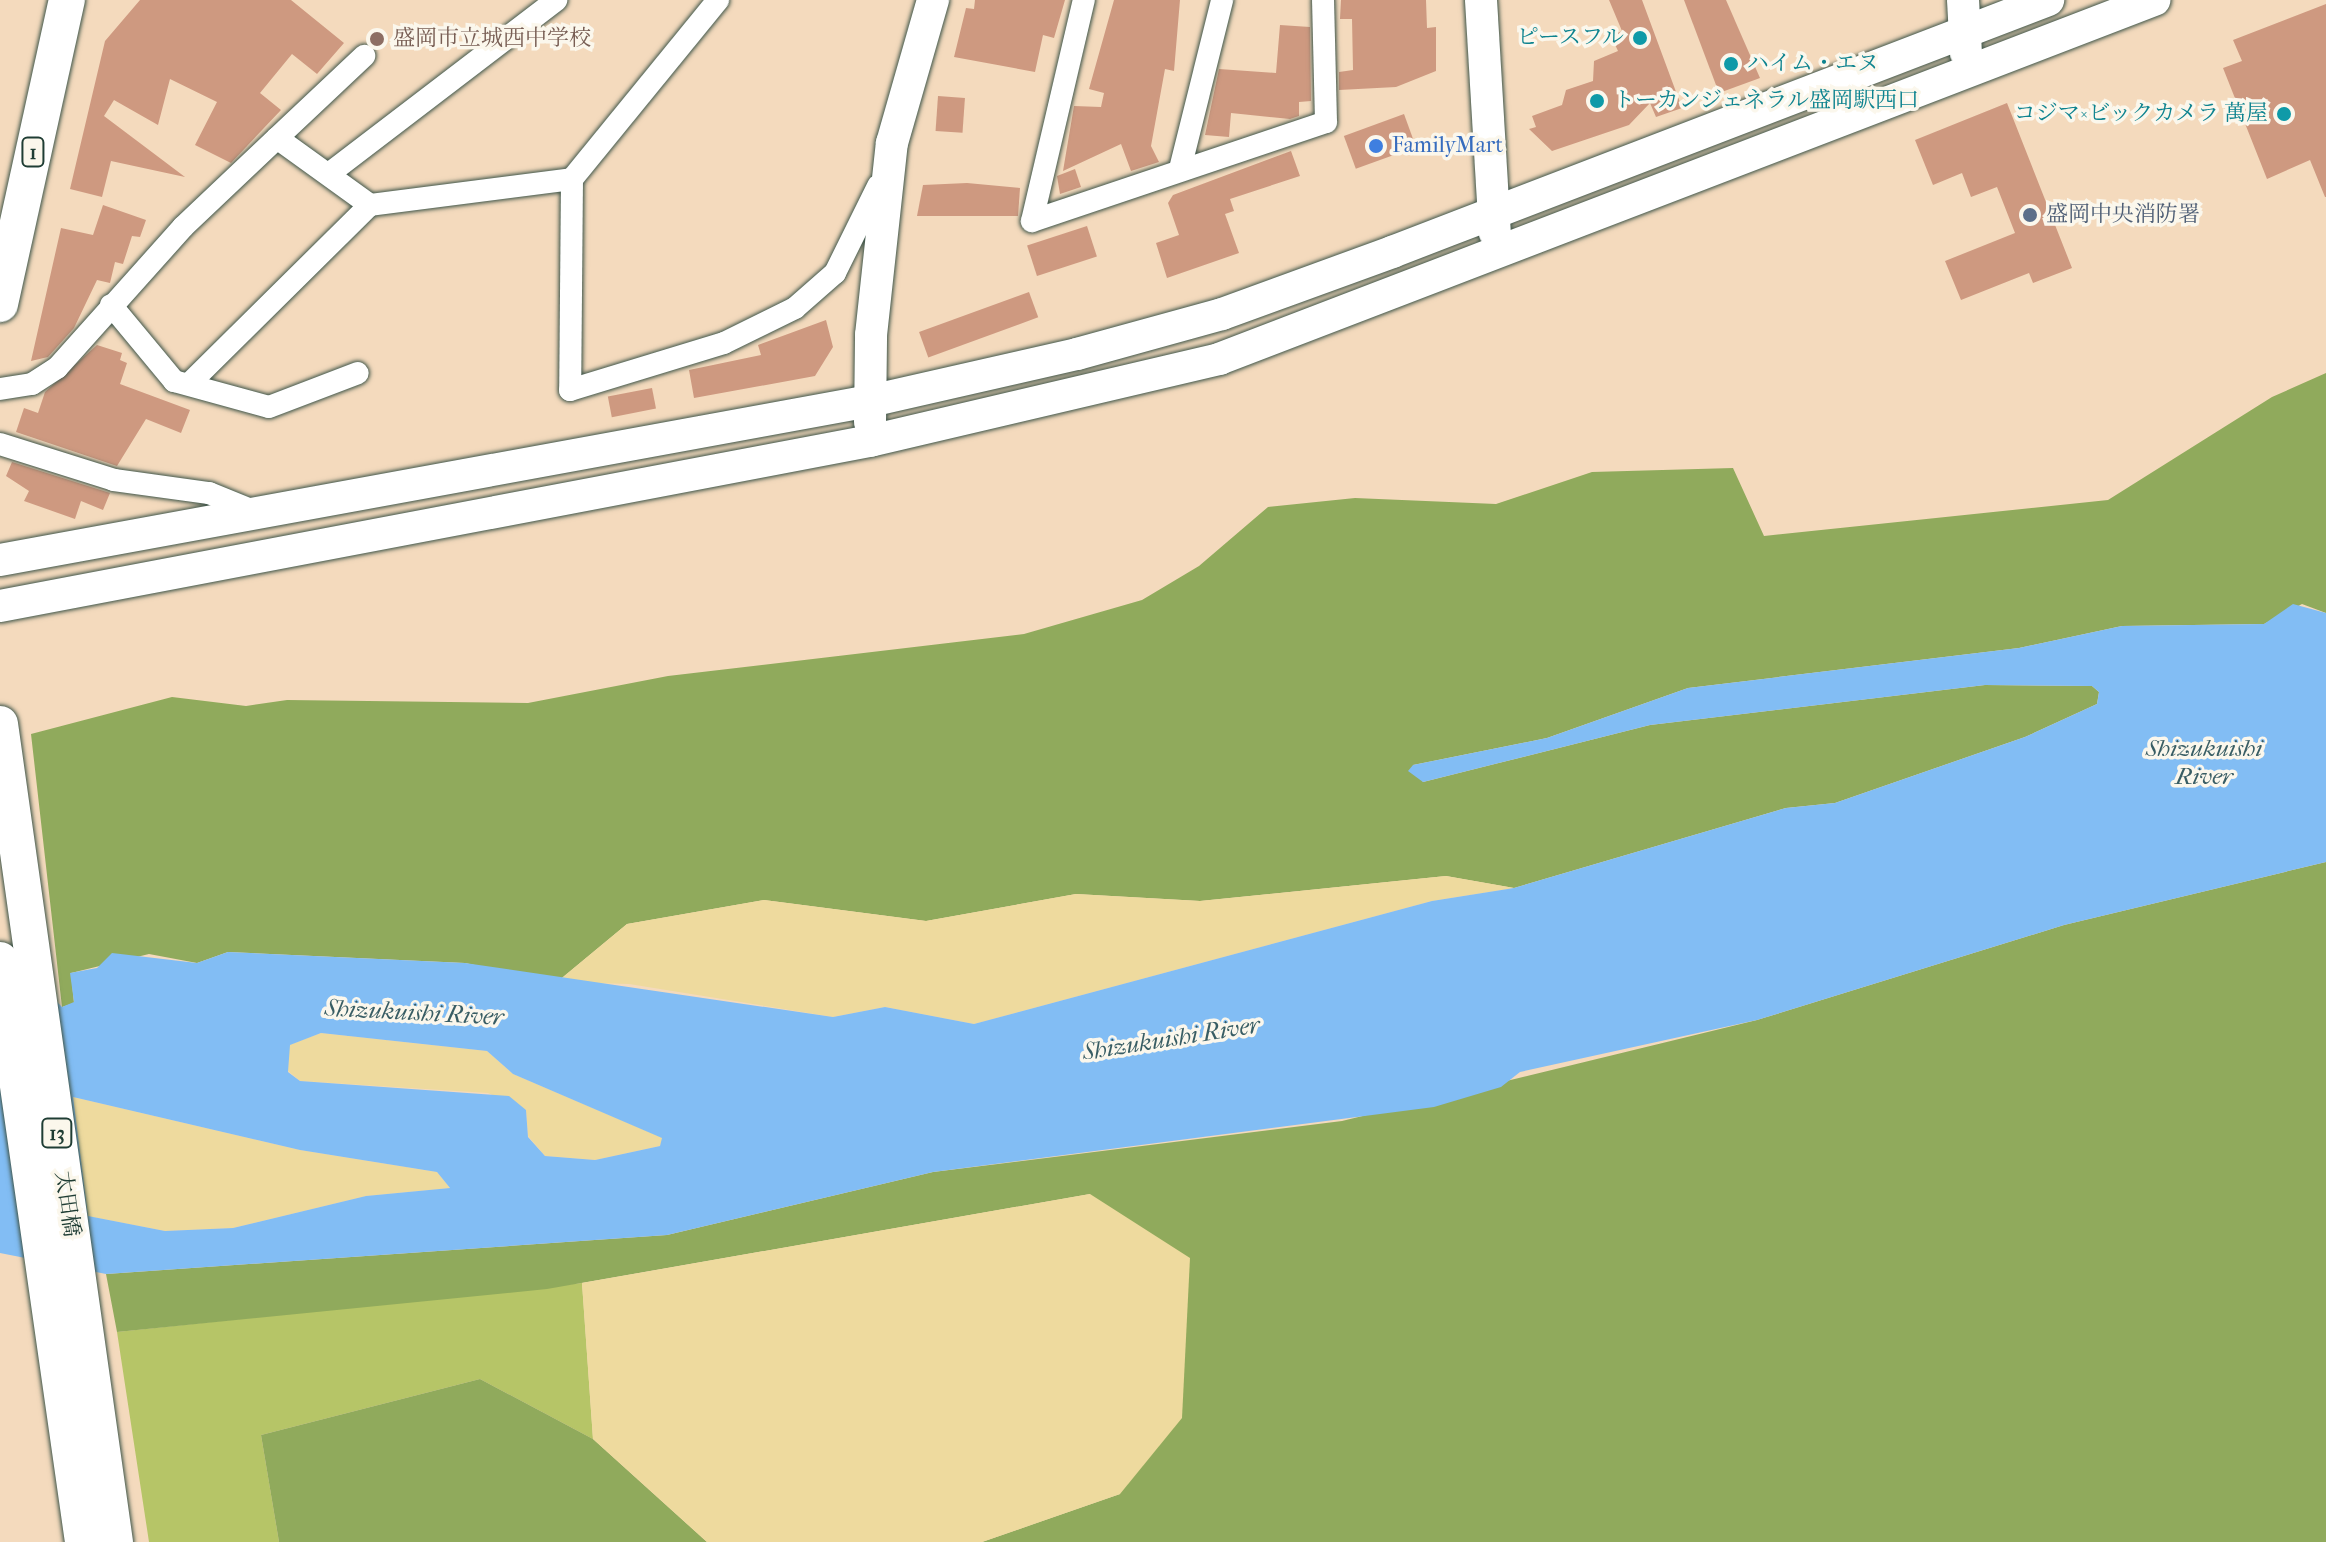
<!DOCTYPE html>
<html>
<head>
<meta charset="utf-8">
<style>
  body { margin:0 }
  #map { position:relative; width:2326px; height:1542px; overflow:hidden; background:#f4dabd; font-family:"IM FELL French Canon","Noto Serif JP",serif }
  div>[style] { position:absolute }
  .green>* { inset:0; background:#b6c567 }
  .forest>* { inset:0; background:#90aa5c }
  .sand>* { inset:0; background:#eeda9e }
  .water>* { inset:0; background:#82bdf4 }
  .building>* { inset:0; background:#ce9980; transform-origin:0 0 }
  .roads { filter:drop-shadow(0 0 2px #3f5549) drop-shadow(0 0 2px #3f5549) }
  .street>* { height:22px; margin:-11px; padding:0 11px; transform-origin:11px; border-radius:11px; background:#fff }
  .secondary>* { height:32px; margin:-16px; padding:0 16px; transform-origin:16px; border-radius:16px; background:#fff }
  .primary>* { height:36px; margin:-18px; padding:0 18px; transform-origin:18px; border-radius:18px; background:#fff }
  .dots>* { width:22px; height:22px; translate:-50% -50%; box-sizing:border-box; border:4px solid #fbf7ec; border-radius:50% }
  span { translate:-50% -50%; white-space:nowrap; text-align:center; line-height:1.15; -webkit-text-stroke:7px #fbf7ec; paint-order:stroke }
  .shield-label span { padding:2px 6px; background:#fbf7ec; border:2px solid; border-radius:6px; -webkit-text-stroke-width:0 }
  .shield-label { font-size:20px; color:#1f3d34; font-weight:700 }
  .culture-label { font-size:22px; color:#0d838f }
  .right { translate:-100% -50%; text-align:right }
  .left { translate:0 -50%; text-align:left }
  .education-label { font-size:22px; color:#785e54 }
  .shop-label { font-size:22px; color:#366cbe }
  .service-label { font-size:22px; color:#4e5e75 }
  .street-label { font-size:22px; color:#1f3d34 }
  .water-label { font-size:24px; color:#385d64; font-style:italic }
</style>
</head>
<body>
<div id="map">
  <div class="green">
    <i style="clip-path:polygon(582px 1283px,593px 1439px,480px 1379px,261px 1435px,279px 1542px,149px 1542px,117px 1332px)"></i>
  </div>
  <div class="forest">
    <i style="clip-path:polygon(2326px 373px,2326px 613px,2302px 604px,2264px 624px,2122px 626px,2019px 648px,1688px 688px,1547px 738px,1413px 765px,1423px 782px,1650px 725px,1985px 685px,2092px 686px,2099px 692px,2097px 704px,2025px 737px,1835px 803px,1786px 808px,1514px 888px,1446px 876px,1200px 901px,1076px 894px,926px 921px,764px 900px,627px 924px,557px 982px,465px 963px,228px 952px,197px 963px,149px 954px,71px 973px,74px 1003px,62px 1007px,31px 734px,172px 697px,246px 706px,287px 700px,528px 703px,668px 676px,1024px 634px,1142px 600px,1199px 566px,1268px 507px,1355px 498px,1496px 504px,1592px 472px,1733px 468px,1764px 536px,2108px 500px,2272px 397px)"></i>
    <i style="clip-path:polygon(2326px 862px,2326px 1542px,982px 1542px,1120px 1494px,1090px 1194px,547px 1289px,117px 1332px,106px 1274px,667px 1235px,933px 1172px,1342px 1121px,1757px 1020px,2064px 925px)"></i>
    <i style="clip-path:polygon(480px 1379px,593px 1439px,707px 1542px,279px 1542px,261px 1435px)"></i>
  </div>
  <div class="sand">
    <i style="clip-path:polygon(1446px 876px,1514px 888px,1432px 901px,974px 1024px,885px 1007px,833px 1017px,629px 984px,557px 982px,627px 924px,764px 900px,926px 921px,1076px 894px,1200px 901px)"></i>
    <i style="clip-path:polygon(321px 1033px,487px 1051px,513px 1074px,663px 1138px,660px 1146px,595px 1160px,545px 1156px,528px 1136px,526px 1110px,488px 1093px,300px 1081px,288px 1071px,289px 1045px)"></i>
    <i style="clip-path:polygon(73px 1097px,300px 1150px,437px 1172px,450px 1188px,366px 1196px,233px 1228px,165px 1231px,87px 1216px)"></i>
    <i style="clip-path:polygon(1090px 1194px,1190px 1258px,1182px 1418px,1120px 1494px,982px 1542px,707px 1542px,593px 1439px,582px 1283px)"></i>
  </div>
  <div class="water">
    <i style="clip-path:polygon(evenodd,2293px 604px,2326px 613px,2326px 862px,2064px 925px,1757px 1020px,1520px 1072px,1501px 1087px,1434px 1107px,933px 1172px,667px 1235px,106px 1274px,0 1253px,0 945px,62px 1007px,74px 1002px,70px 973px,97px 968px,112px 953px,197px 963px,228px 952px,465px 963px,833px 1017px,885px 1007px,974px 1024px,1432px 901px,1514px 888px,1786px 808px,1835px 803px,2025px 737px,2097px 704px,2099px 692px,2092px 686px,1985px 685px,1650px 725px,1423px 782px,1408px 771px,1413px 765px,1547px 738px,1688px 688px,2019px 648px,2122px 626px,2264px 624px,2293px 604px,321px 1033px,487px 1051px,513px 1074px,662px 1138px,660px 1146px,595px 1160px,545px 1156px,528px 1137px,526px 1110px,509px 1096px,300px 1081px,288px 1072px,290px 1045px,321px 1033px,2293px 604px,73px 1097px,300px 1150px,437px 1172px,450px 1188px,366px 1196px,233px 1228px,165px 1231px,88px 1216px,73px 1097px)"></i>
  </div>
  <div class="building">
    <i style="clip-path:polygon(140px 0,291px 0,344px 43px,317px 74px,292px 54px,260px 93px,281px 110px,231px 163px,195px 145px,217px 102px,170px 79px,158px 125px,114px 100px,104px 116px,185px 177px,111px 161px,102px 197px,70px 189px,105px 41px)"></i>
    <i style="clip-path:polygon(975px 0,1065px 0,1054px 38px,1043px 35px,1035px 72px,954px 57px,966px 8px,974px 9px)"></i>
    <i style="clip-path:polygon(1114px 0,1180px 0,1174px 71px,1165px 69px,1151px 146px,1159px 162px,1131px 171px,1121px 144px,1063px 171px,1074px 106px,1101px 107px,1104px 93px,1089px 89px)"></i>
    <i style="clip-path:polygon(1341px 0,1426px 0,1427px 28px,1436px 27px,1436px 71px,1396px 87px,1339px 90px,1339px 72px,1353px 70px,1352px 19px,1340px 19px)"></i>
    <i style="clip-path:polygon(1609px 0,1642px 0,1682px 108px,1656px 117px,1650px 103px,1629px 125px,1552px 151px,1529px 129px,1536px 127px,1532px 116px,1562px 105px,1566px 90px,1593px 81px,1594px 61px,1618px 51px,1611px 36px,1622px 31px)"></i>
    <i style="clip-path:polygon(1684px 0,1726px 0,1760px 78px,1719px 93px)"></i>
    <i style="clip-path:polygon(2326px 4px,2326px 197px,2325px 197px,2310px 160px,2267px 179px,2223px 68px,2242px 61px,2233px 40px)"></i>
    <i style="clip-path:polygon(1280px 25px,1310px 27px,1311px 101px,1299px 102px,1299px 116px,1290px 119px,1231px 113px,1229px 137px,1205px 135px,1219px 69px,1276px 73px)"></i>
    <i style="left:938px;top:96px;width:27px;height:35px;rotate:4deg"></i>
    <i style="clip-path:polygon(2007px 103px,2072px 268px,2033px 283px,2029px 273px,1961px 300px,1945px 261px,2015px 233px,1997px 187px,1971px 197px,1962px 173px,1933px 185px,1915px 140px)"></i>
    <i style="left:1404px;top:114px;width:35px;height:64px;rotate:70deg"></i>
    <i style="clip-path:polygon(1291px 151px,1300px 176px,1230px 199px,1234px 211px,1225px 214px,1239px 253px,1167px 278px,1156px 243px,1179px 235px,1168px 203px,1173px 195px)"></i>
    <i style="clip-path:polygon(1075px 169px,1081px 187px,1060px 194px,1057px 176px)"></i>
    <i style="clip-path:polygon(967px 183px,1020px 188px,1018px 216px,917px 216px,923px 185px)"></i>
    <i style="clip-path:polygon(103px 205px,146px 220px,140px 237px,132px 236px,123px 264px,115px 262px,110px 283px,97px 280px,74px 328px,48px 357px,31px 361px,61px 228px,93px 235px)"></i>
    <i style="left:1087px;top:226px;width:32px;height:63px;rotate:72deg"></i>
    <i style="left:1029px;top:292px;width:27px;height:117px;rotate:70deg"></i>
    <i style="clip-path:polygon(826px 320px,833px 347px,815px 376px,694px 398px,689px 370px,761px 355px,758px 345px)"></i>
    <i style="clip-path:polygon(97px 345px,122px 353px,120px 360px,127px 363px,120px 384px,190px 410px,181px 433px,146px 419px,117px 466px,16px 432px,24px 408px,38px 413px,45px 392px)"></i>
    <i style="left:652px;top:388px;width:21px;height:45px;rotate:79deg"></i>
    <i style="clip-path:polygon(12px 462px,110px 493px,103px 510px,81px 501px,75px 519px,24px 501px,29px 491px,6px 476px)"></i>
  </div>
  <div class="roads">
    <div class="street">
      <i style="left:277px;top:138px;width:120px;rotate:-43.3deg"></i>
      <i style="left:1180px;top:169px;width:174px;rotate:-76deg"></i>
      <i style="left:330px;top:173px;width:285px;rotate:-37.4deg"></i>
      <i style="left:572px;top:179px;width:211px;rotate:90.5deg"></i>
      <i style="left:570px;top:390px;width:161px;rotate:-17deg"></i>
      <i style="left:724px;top:343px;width:79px;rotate:-26.2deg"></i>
      <i style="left:795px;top:308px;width:53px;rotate:-41.2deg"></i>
      <i style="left:835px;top:273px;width:97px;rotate:-63.7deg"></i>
      <i style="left:1032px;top:221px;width:310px;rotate:-18.6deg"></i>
      <i style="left:1326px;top:122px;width:122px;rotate:-91.4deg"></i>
      <i style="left:1032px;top:221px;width:227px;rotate:-76.8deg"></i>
      <i style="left:111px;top:305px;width:99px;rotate:50.3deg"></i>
      <i style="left:174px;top:381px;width:98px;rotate:15.3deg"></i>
      <i style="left:269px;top:407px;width:95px;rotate:-20.9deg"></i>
      <i style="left:190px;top:383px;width:253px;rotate:-44.7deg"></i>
      <i style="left:0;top:389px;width:32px;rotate:-9deg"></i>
      <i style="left:32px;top:384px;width:30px;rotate:-33deg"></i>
      <i style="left:57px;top:368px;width:189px;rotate:-48.2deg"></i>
      <i style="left:183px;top:227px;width:129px;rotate:-43.4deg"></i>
      <i style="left:277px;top:138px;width:115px;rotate:35.8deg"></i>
      <i style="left:370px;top:205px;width:204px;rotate:-7.3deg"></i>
      <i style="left:572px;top:179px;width:231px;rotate:-50.8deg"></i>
      <i style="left:0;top:444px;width:120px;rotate:17.5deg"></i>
      <i style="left:114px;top:480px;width:96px;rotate:7.8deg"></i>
      <i style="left:209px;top:493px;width:51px;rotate:22deg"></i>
    </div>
    <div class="secondary">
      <i style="left:1481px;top:0;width:233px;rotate:86.6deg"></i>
      <i style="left:1963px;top:0;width:53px;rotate:86.8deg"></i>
      <i style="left:870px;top:422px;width:87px;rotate:-89.3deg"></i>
      <i style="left:871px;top:335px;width:193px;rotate:-83.8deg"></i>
      <i style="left:892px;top:143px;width:149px;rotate:-74deg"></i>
      <i style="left:0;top:560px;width:884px;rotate:-10.36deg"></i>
      <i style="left:870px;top:401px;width:212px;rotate:-12.8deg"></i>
      <i style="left:1077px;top:354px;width:150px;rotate:-15.4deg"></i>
      <i style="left:1222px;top:314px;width:181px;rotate:-20deg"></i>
      <i style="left:1392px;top:252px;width:703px;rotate:-21.01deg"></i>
      <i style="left:0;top:606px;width:886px;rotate:-10.74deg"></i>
      <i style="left:870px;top:441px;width:359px;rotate:-13.2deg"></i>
      <i style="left:1219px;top:359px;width:1002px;rotate:-21deg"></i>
    </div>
    <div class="primary">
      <i style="left:0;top:304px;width:311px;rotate:-77.6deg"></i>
      <i style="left:0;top:724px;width:826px;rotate:82deg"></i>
      <i style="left:0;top:960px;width:588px;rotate:81.88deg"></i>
    </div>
  </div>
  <div class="dots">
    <i style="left:1640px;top:38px;background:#0f9aa8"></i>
    <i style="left:377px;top:39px;background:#8d6e63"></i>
    <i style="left:1731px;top:64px;background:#0f9aa8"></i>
    <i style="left:1597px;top:101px;background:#0f9aa8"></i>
    <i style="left:2284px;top:114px;background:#0f9aa8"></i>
    <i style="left:1376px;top:146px;background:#3f7fe0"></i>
    <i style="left:2030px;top:215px;background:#5c6f8a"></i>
  </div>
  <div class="shield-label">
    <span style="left:33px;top:152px">1</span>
    <span style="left:57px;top:1133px">13</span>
  </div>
  <div class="culture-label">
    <span class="right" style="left:1624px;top:38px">ピースフル</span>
    <span class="left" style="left:1747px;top:64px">ハイム・エヌ</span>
    <span class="left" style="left:1613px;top:101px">トーカンジェネラル盛岡駅西口</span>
    <span class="right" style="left:2268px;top:114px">コジマ×ビックカメラ 萬屋</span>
  </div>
  <div class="education-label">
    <span class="left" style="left:393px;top:39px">盛岡市立城西中学校</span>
  </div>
  <div class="shop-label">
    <span class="left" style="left:1392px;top:146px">FamilyMart</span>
  </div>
  <div class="service-label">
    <span class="left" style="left:2046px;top:215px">盛岡中央消防署</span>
  </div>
  <div class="street-label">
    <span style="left:67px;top:1204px;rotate:82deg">太田橋</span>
  </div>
  <div class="water-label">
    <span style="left:2204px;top:763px">Shizukuishi<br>River</span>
    <span style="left:414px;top:1013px;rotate:3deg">Shizukuishi River</span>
    <span style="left:1171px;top:1039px;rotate:-9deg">Shizukuishi River</span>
  </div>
</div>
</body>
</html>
